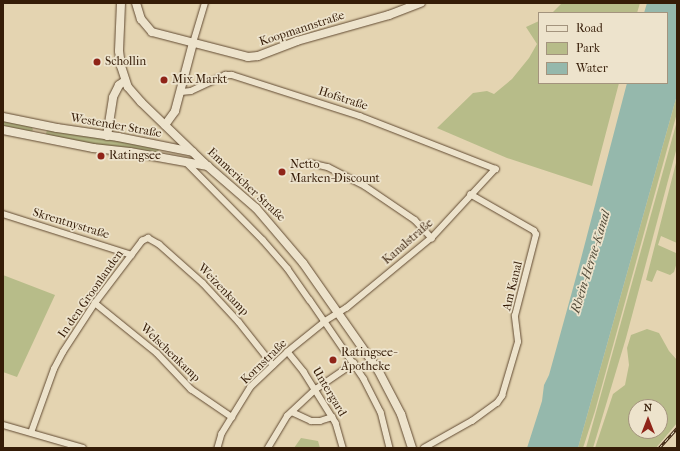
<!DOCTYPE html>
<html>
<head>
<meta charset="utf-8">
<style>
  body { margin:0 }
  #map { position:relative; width:680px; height:451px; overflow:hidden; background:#e4d4b1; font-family:"IM FELL French Canon",serif }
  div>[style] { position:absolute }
  .green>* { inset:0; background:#b7bc89 }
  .water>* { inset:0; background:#95b8ac }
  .roads { filter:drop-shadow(0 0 1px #614a32) drop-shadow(0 0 1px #614a32) }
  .street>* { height:5.5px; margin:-2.75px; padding:0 2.75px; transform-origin:2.75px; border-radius:2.75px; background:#ede3cc }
  .secondary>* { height:8px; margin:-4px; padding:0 4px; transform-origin:4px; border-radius:4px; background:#ede3cc }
  .rail>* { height:3px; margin-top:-1.5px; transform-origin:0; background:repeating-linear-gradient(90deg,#ede3cc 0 4.5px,#351c07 0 9px); box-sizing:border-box; border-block:1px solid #351c07 }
  .dots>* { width:11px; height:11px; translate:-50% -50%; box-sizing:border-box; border:2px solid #ede3cc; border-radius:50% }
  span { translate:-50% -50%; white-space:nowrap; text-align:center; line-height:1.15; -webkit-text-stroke:3.5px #ede3cc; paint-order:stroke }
  .street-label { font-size:12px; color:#351c07 }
  .poi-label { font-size:12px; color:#351c07 }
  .left { translate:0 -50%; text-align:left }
  .water-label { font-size:13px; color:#524b39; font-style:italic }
  .frame { position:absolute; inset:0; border:4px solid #351c07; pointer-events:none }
  .legend { position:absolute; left:538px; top:12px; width:130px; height:72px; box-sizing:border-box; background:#ede3cc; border:1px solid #a3937d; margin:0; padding:5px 7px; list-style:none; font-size:12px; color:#351c07 }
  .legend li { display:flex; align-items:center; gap:8px; height:20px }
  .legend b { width:20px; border:1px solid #a3937d }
  .north { position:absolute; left:628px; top:399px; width:40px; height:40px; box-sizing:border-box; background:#ede3cc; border:1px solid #a3937d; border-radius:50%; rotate:0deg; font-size:11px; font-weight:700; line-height:16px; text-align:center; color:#351c07 }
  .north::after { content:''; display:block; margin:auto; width:14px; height:18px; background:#8f2418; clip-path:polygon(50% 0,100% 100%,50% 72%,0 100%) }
</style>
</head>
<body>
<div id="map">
  <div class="green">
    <i style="clip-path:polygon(562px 3px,640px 3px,637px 13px,552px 13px)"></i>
    <i style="clip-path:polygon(539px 21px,539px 83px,619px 83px,592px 186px,507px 158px,437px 128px,473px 93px,487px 91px,494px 94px,512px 79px,529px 58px,537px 44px,526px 27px)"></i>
    <i style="clip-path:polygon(677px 95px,677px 113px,595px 411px,583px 448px,578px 448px)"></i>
    <i style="clip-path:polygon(3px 120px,32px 127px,33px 130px,31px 132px,3px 127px)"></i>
    <i style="clip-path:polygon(677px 121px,677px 147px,626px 338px,593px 448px,586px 448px)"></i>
    <i style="clip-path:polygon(48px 127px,159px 148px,158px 154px,45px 137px)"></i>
    <i style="clip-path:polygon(677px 159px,677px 243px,661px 236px,658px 245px,676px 253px,677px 262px,674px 272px,670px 275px,657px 270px,652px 282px,646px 280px)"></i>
    <i style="clip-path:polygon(3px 275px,55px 295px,17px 377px,3px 372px)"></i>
    <i style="clip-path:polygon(evenodd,647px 329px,659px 333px,669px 351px,677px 360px,677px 423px,656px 448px,595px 448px,613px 394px,625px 385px,629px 365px,627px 348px,631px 335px,647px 329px,636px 407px,660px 407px,660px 431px,636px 431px,636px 407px)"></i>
    <i style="clip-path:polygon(301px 438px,318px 441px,320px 448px,294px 448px)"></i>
  </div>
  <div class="water">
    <i style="clip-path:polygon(647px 3px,677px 3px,677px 95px,578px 448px,527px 448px,542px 401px,544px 385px,549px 375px,578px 270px,627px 83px,667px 83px,667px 13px,644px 13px)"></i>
  </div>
  <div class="roads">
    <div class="street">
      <i style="left:193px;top:43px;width:42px;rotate:-73.3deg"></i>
      <i style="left:181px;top:92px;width:10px;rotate:-6deg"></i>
      <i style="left:191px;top:91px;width:38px;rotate:-25deg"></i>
      <i style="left:225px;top:75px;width:7px"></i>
      <i style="left:232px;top:75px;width:134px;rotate:17.8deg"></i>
      <i style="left:360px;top:116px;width:146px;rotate:21.3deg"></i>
      <i style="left:496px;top:169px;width:94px;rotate:132.8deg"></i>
      <i style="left:432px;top:238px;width:110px;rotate:140.5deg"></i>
      <i style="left:347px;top:308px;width:26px;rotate:148deg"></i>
      <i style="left:325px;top:322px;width:48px;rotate:141deg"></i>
      <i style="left:288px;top:352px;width:51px;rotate:136.6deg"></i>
      <i style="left:251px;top:387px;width:55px;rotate:121.7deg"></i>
      <i style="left:222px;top:434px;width:15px;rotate:106deg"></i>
      <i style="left:186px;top:162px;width:110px;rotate:45.4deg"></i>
      <i style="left:263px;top:240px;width:38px;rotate:49deg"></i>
      <i style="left:288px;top:269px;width:38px;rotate:55deg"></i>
      <i style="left:310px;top:300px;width:96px;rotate:55.6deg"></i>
      <i style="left:364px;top:379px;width:37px;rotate:63deg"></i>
      <i style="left:381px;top:412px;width:37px;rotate:76deg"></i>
      <i style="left:310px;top:163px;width:18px;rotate:13deg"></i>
      <i style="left:328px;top:167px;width:42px;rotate:27.2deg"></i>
      <i style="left:365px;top:186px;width:60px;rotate:34.2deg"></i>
      <i style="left:415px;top:220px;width:25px;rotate:47deg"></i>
      <i style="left:3px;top:214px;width:135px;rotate:17.6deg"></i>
      <i style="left:95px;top:303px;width:80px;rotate:38.9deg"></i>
      <i style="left:157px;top:353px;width:50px;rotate:46.6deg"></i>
      <i style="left:191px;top:389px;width:50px;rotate:34.3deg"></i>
      <i style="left:288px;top:352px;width:26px;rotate:51deg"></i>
      <i style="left:304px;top:372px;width:60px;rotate:57.9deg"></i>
      <i style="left:336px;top:423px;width:26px;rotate:74deg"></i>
      <i style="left:292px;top:412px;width:21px;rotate:25deg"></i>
      <i style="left:311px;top:421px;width:9px"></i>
      <i style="left:320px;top:421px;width:13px;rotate:-18deg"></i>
      <i style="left:3px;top:425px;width:83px;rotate:16deg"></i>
      <i style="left:31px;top:433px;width:68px;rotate:-70.2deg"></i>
      <i style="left:54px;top:369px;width:19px;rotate:-62deg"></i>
      <i style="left:63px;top:352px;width:59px;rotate:-56.9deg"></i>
      <i style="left:95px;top:303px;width:78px;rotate:-52.8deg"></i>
      <i style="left:142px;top:241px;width:7px;rotate:-27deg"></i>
      <i style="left:148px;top:238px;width:13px;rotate:29deg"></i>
      <i style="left:159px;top:244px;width:59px;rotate:41.6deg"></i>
      <i style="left:203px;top:283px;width:53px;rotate:47.3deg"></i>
      <i style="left:239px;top:322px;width:55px;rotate:51.7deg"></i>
      <i style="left:268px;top:448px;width:37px;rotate:-59deg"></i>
      <i style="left:287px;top:416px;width:40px;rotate:-43deg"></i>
      <i style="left:316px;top:389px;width:46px;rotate:-34.4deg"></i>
      <i style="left:424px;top:448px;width:55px;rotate:-29.4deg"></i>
      <i style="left:472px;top:421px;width:31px;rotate:-36deg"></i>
      <i style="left:497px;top:403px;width:9px;rotate:-54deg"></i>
      <i style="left:502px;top:396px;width:56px;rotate:-73.5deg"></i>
      <i style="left:518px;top:342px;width:26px;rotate:-97deg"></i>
      <i style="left:515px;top:316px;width:84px;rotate:-75.5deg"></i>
      <i style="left:536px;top:235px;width:4px;rotate:-117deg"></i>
      <i style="left:534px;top:231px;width:73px;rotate:-150.3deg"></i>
    </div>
    <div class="secondary">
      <i style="left:121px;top:3px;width:48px;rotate:92.4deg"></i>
      <i style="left:119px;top:51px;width:15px;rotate:82deg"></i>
      <i style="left:121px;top:66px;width:22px;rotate:72deg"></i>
      <i style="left:128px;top:87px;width:20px;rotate:49deg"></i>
      <i style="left:141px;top:102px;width:88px;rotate:44.1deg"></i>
      <i style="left:204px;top:163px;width:69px;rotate:40.9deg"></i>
      <i style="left:256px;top:208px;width:72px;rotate:49.5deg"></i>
      <i style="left:303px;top:263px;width:131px;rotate:55deg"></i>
      <i style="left:378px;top:370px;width:50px;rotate:62.4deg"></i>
      <i style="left:401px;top:414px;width:36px;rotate:72deg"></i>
      <i style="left:136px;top:3px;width:17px;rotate:73deg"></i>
      <i style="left:141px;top:19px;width:17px;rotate:50deg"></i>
      <i style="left:152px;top:32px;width:99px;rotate:14.6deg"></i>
      <i style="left:248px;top:57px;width:10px;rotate:-6deg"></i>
      <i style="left:258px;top:56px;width:42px;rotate:-21deg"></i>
      <i style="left:297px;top:41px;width:96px;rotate:-15.8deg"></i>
      <i style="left:389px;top:15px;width:34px;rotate:-21deg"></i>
      <i style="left:3px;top:117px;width:55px;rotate:11.5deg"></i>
      <i style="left:57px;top:128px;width:62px;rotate:8.4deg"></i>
      <i style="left:118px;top:137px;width:76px;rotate:11.3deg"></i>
      <i style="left:165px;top:125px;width:17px;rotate:-54deg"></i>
      <i style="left:175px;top:111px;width:70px;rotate:-75.2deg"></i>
      <i style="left:3px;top:130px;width:92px;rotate:11.3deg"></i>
      <i style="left:93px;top:148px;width:37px;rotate:6deg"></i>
      <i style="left:130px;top:152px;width:79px;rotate:10.2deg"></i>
      <i style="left:107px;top:136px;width:39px;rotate:-81deg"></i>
      <i style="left:113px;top:97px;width:13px;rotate:-63deg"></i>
      <i style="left:119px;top:85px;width:7px;rotate:-34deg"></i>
    </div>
  </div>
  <div class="rail">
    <i style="left:659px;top:448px;width:27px;rotate:-48deg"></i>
  </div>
  <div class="dots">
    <i style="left:97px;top:62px;background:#8f2418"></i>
    <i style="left:164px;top:80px;background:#8f2418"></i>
    <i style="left:101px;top:156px;background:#8f2418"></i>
    <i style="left:282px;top:172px;background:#8f2418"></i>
    <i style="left:333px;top:360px;background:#8f2418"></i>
  </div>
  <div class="street-label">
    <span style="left:302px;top:29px;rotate:-18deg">Koopmannstraße</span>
    <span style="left:343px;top:99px;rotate:18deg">Hofstraße</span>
    <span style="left:116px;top:126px;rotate:10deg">Westender Straße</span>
    <span style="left:246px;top:185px;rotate:43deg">Emmericher Straße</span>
    <span style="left:71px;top:224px;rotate:17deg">Skrentnystraße</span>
    <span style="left:408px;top:242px;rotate:-41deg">Kanalstraße</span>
    <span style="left:513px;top:286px;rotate:-76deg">Am Kanal</span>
    <span style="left:223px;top:290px;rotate:46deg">Weizenkamp</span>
    <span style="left:91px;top:294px;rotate:-55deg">In den Groonlanden</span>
    <span style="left:170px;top:353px;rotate:44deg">Welschenkamp</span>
    <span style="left:264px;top:362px;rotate:-44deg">Kornstraße</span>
    <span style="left:329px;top:392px;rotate:59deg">Untergard</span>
  </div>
  <div class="poi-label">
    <span class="left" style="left:105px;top:62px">Schollin</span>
    <span class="left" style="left:172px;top:80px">Mix Markt</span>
    <span class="left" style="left:109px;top:156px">Ratingsee</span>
    <span class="left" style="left:290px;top:172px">Netto<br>Marken-Discount</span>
    <span class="left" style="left:341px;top:360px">Ratingsee-<br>Apotheke</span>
  </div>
  <div class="water-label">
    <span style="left:591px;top:262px;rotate:-73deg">Rhein-Herne-Kanal</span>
  </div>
  <div class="frame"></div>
  <ul class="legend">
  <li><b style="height:5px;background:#ede3cc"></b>Road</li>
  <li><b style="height:11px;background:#b7bc89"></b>Park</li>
  <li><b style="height:11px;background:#95b8ac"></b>Water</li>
  </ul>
  <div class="north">N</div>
</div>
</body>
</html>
